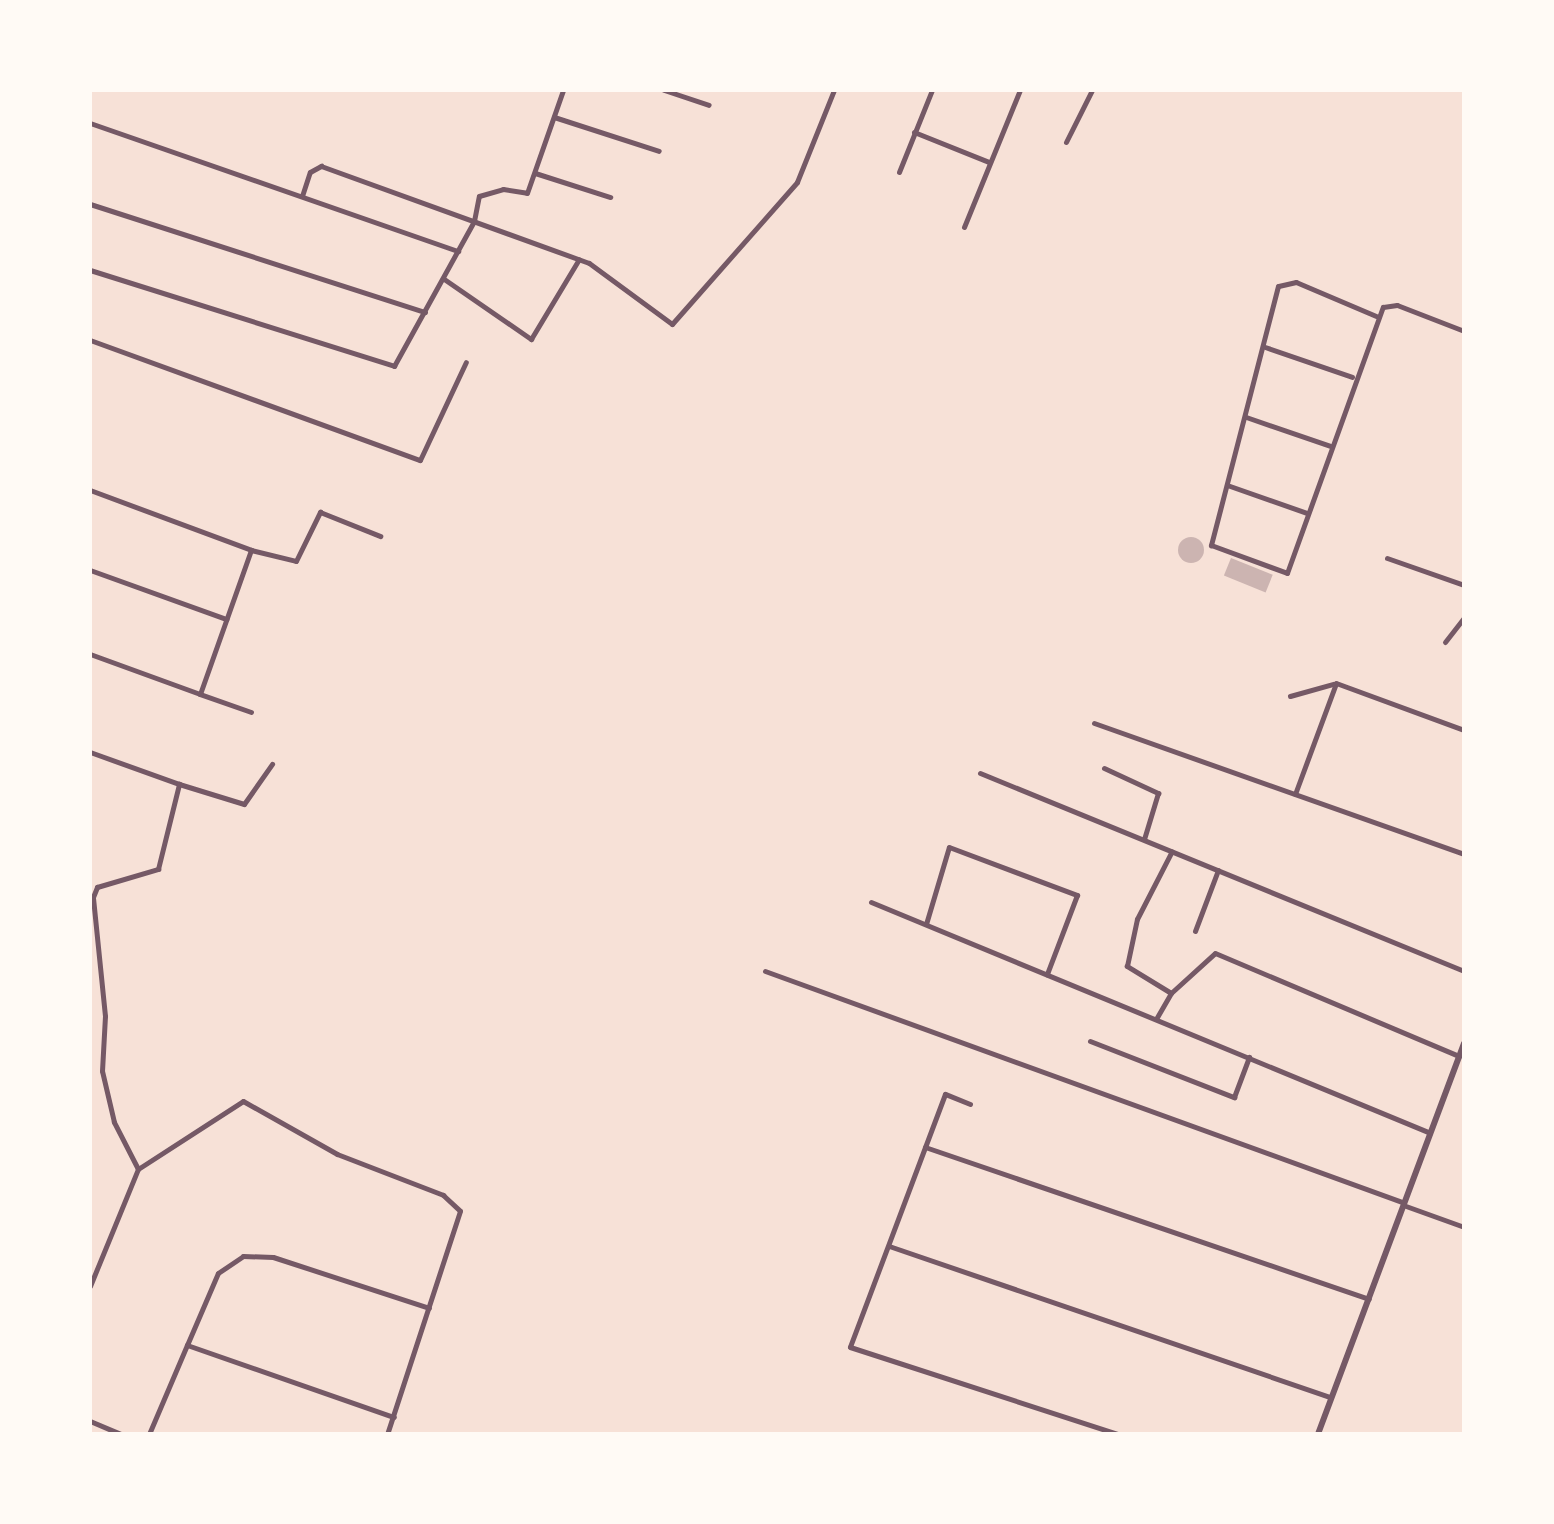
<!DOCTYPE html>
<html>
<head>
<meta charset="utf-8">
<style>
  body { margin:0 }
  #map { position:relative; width:1554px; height:1524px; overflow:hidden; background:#f7e1d7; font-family:"Public Sans",sans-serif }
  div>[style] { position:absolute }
  .building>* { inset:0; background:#ccb4b1; transform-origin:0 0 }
  .round { border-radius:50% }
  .minor>* { height:5px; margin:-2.5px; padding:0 2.5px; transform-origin:2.5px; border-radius:2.5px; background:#755966 }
  .tertiary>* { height:6px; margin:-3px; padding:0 3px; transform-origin:3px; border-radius:3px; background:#755966 }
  span { translate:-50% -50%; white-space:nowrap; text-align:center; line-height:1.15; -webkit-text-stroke:9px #fffaf5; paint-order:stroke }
  .frame { position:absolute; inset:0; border:92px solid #fffaf5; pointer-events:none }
</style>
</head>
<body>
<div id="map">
  <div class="building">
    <i class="round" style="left:1178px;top:537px;width:26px;height:26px"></i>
    <i style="left:1231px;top:558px;width:45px;height:19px;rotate:22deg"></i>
  </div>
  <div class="minor">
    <i style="left:664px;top:90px;width:47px;rotate:18.4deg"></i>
    <i style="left:554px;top:117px;width:110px;rotate:17.9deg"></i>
    <i style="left:90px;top:123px;width:390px;rotate:19.2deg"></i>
    <i style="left:914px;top:132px;width:81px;rotate:21.8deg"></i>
    <i style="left:1066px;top:142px;width:58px;rotate:-63.4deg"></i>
    <i style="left:899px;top:172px;width:88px;rotate:-68.1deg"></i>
    <i style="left:535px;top:173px;width:79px;rotate:17.7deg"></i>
    <i style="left:302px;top:196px;width:25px;rotate:-72deg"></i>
    <i style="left:310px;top:172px;width:13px;rotate:-29deg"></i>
    <i style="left:321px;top:166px;width:285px;rotate:19.9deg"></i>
    <i style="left:589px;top:263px;width:103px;rotate:36.3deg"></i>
    <i style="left:672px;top:324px;width:189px;rotate:-48.6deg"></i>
    <i style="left:797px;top:182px;width:99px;rotate:-68.1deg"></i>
    <i style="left:90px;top:204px;width:352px;rotate:17.9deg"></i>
    <i style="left:964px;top:227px;width:148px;rotate:-67.8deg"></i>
    <i style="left:90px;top:270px;width:319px;rotate:17.5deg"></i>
    <i style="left:394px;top:366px;width:166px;rotate:-61.1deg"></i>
    <i style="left:474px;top:221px;width:25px;rotate:-79deg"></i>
    <i style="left:479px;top:196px;width:25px;rotate:-16deg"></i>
    <i style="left:503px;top:189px;width:24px;rotate:9deg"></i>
    <i style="left:527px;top:193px;width:109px;rotate:-70.7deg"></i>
    <i style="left:444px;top:279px;width:106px;rotate:34.6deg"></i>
    <i style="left:531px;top:339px;width:93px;rotate:-59deg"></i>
    <i style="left:1376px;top:316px;width:87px;rotate:-157deg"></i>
    <i style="left:1296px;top:282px;width:18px;rotate:167deg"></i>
    <i style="left:1278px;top:286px;width:268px;rotate:104.5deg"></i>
    <i style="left:1211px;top:545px;width:81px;rotate:20.2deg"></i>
    <i style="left:1287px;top:573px;width:283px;rotate:-70.2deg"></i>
    <i style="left:1383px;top:307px;width:14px;rotate:-8deg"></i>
    <i style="left:1397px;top:305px;width:72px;rotate:21.2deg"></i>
    <i style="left:90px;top:340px;width:351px;rotate:20deg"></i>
    <i style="left:420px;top:460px;width:108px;rotate:-64.9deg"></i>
    <i style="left:1265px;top:347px;width:92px;rotate:19deg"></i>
    <i style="left:1246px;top:417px;width:89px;rotate:19deg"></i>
    <i style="left:1227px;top:485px;width:85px;rotate:19.3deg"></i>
    <i style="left:90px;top:490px;width:172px;rotate:20.4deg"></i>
    <i style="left:1387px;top:558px;width:82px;rotate:19.3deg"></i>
    <i style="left:90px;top:570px;width:145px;rotate:19.8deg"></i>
    <i style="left:1445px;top:642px;width:31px;rotate:-52deg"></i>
    <i style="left:90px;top:654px;width:117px;rotate:20deg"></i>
    <i style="left:1290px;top:696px;width:45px;rotate:-15.6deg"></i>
    <i style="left:251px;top:712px;width:54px;rotate:-160.6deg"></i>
    <i style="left:200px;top:694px;width:153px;rotate:-70.5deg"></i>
    <i style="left:251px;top:550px;width:46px;rotate:13.7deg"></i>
    <i style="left:296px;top:561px;width:55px;rotate:-63.9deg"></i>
    <i style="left:320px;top:512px;width:65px;rotate:21.8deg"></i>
    <i style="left:1094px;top:723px;width:393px;rotate:19.5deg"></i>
    <i style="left:90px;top:752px;width:95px;rotate:19.8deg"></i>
    <i style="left:1104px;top:768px;width:60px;rotate:24.8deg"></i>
    <i style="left:1158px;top:793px;width:48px;rotate:106.9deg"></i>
    <i style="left:980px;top:773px;width:523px;rotate:22.25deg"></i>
    <i style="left:1295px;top:794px;width:118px;rotate:-69.7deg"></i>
    <i style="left:1336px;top:683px;width:136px;rotate:20.2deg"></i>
    <i style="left:871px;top:902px;width:603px;rotate:22.44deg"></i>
    <i style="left:926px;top:924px;width:80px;rotate:-73.4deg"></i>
    <i style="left:949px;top:847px;width:137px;rotate:20.6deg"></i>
    <i style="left:1077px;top:895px;width:85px;rotate:110.8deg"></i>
    <i style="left:1195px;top:931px;width:65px;rotate:-69.3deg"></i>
    <i style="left:765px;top:971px;width:678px;rotate:19.93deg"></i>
    <i style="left:1171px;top:993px;width:52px;rotate:-148.5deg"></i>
    <i style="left:1127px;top:966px;width:48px;rotate:-78deg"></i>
    <i style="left:1137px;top:919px;width:76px;rotate:-62.8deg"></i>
    <i style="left:1156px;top:1019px;width:30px;rotate:-60deg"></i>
    <i style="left:1171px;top:993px;width:59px;rotate:-42.3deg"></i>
    <i style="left:1215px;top:953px;width:265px;rotate:22.9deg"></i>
    <i style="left:1090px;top:1041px;width:155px;rotate:21.3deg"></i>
    <i style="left:1234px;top:1097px;width:43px;rotate:-69.4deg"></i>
    <i style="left:970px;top:1104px;width:27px;rotate:-158deg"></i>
    <i style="left:945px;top:1094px;width:270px;rotate:110.6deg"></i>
    <i style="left:850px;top:1347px;width:281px;rotate:18deg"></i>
    <i style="left:925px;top:1147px;width:469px;rotate:18.9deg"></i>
    <i style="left:138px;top:1169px;width:125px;rotate:-32.9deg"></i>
    <i style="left:243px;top:1101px;width:108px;rotate:29.4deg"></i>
    <i style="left:337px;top:1154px;width:114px;rotate:21.1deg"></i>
    <i style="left:443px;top:1195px;width:23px;rotate:43deg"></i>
    <i style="left:460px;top:1211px;width:235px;rotate:108.1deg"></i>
    <i style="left:138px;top:1169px;width:53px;rotate:-117.1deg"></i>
    <i style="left:114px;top:1122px;width:52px;rotate:-103.2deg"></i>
    <i style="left:102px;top:1071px;width:55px;rotate:-86.9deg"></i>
    <i style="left:105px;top:1016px;width:120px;rotate:-95.8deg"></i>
    <i style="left:93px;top:897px;width:11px;rotate:-68deg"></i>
    <i style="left:97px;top:887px;width:64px;rotate:-16.4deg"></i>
    <i style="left:158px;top:869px;width:88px;rotate:-76.1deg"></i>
    <i style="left:179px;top:784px;width:68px;rotate:17.1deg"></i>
    <i style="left:244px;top:804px;width:49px;rotate:-55deg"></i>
    <i style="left:1403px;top:1205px;width:65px;rotate:19.8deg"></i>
    <i style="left:889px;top:1246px;width:467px;rotate:18.9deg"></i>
    <i style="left:90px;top:1286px;width:126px;rotate:-67.7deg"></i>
    <i style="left:187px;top:1345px;width:78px;rotate:-66.7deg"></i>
    <i style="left:218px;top:1273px;width:30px;rotate:-34deg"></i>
    <i style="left:243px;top:1256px;width:30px;rotate:2deg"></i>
    <i style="left:273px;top:1257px;width:164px;rotate:18.1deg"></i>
    <i style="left:90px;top:1421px;width:33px;rotate:23deg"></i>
    <i style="left:149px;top:1434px;width:97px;rotate:-66.9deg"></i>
    <i style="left:187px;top:1345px;width:219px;rotate:19.2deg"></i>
  </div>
  <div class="tertiary">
    <i style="left:1318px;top:1434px;width:417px;rotate:-69.5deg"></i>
  </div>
  <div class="frame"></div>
</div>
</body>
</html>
